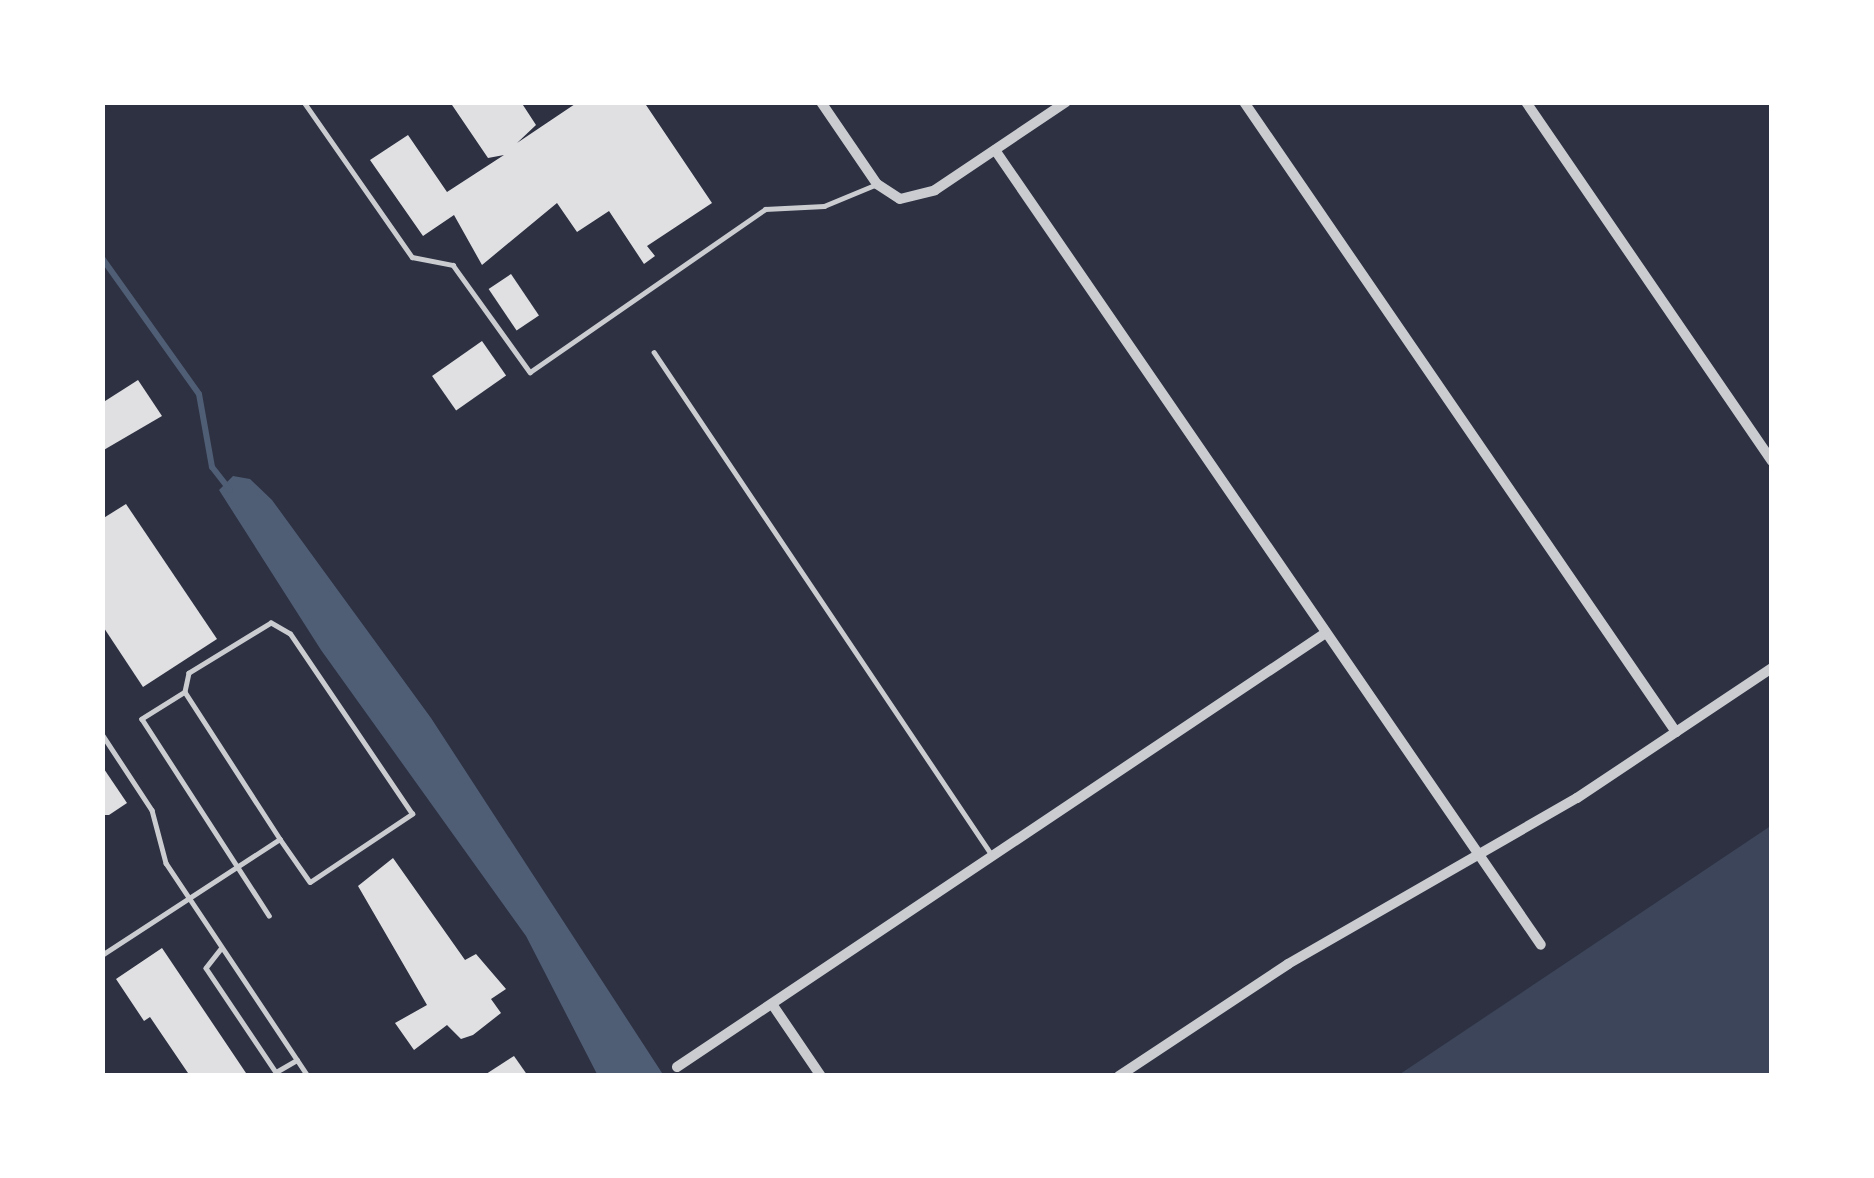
<!DOCTYPE html>
<html>
<head>
<meta charset="utf-8">
<style>
  body { margin:0 }
  #map { position:relative; width:1874px; height:1178px; overflow:hidden; background:#2d3142; font-family:"Libre Baskerville",serif }
  div>[style] { position:absolute }
  .green>* { inset:0; background:#3c4559 }
  .water>* { inset:0; background:#4f5d75 }
  .stream>* { height:6px; margin:-3px; padding:0 3px; transform-origin:3px; border-radius:3px; background:#4f5d75 }
  .building>* { inset:0; background:#e0e0e3; transform-origin:0 0 }
  .service>* { height:4.5px; margin:-2.25px; padding:0 2.25px; transform-origin:2.25px; border-radius:2.25px; background:#caccd0 }
  .minor>* { height:10px; margin:-5px; padding:0 5px; transform-origin:5px; border-radius:5px; background:#caccd0 }
  span { translate:-50% -50%; white-space:nowrap; text-align:center; line-height:1.15; -webkit-text-stroke:9px #fff; paint-order:stroke }
  .frame { position:absolute; inset:0; border:105px solid #fff; pointer-events:none }
</style>
</head>
<body>
<div id="map">
  <div class="green">
    <i style="clip-path:polygon(1772px 825px,1772px 1076px,1397px 1076px)"></i>
  </div>
  <div class="water">
    <i style="clip-path:polygon(233px 476px,250px 479px,272px 500px,431px 718px,664px 1076px,598px 1076px,526px 936px,321px 650px,219px 490px)"></i>
  </div>
  <div class="stream">
    <i style="left:102px;top:258px;width:167px;rotate:54.5deg"></i>
    <i style="left:199px;top:394px;width:74px;rotate:79.9deg"></i>
    <i style="left:212px;top:467px;width:29px;rotate:52deg"></i>
  </div>
  <div class="building">
    <i style="clip-path:polygon(450px 102px,521px 102px,536px 125px,517px 143px,578px 102px,644px 102px,712px 203px,647px 246px,655px 256px,644px 264px,609px 211px,577px 232px,557px 203px,482px 265px,454px 215px,423px 236px,370px 160px,408px 135px,447px 192px,504px 155px,488px 158px)"></i>
    <i style="left:511px;top:274px;width:50px;height:27px;rotate:56deg"></i>
    <i style="left:482px;top:341px;width:42px;height:61px;rotate:55deg"></i>
    <i style="clip-path:polygon(138px 380px,162px 416px,102px 451px,102px 403px)"></i>
    <i style="clip-path:polygon(126px 504px,217px 639px,143px 687px,102px 625px,102px 519px)"></i>
    <i style="clip-path:polygon(102px 766px,127px 803px,109px 815px,102px 815px)"></i>
    <i style="clip-path:polygon(393px 858px,465px 960px,476px 954px,506px 989px,491px 999px,501px 1013px,473px 1035px,461px 1039px,447px 1025px,414px 1050px,395px 1023px,427px 1005px,358px 886px)"></i>
    <i style="clip-path:polygon(162px 948px,248px 1076px,190px 1076px,150px 1017px,144px 1021px,116px 979px)"></i>
    <i style="clip-path:polygon(514px 1056px,528px 1076px,483px 1076px)"></i>
  </div>
  <div class="service">
    <i style="left:304px;top:102px;width:189px;rotate:55.1deg"></i>
    <i style="left:412px;top:257px;width:42px;rotate:11deg"></i>
    <i style="left:453px;top:265px;width:132px;rotate:54.3deg"></i>
    <i style="left:530px;top:372px;width:286px;rotate:-34.7deg"></i>
    <i style="left:765px;top:209px;width:59px;rotate:-2.9deg"></i>
    <i style="left:824px;top:206px;width:57px;rotate:-22.5deg"></i>
    <i style="left:654px;top:352px;width:606px;rotate:56.1deg"></i>
    <i style="left:185px;top:692px;width:51px;rotate:147.9deg"></i>
    <i style="left:142px;top:719px;width:234px;rotate:57.1deg"></i>
    <i style="left:102px;top:734px;width:91px;rotate:56.7deg"></i>
    <i style="left:152px;top:810px;width:55px;rotate:75.2deg"></i>
    <i style="left:166px;top:863px;width:256px;rotate:56.3deg"></i>
    <i style="left:221px;top:949px;width:24px;rotate:128deg"></i>
    <i style="left:206px;top:968px;width:125px;rotate:56.1deg"></i>
    <i style="left:276px;top:1072px;width:24px;rotate:-30deg"></i>
    <i style="left:102px;top:955px;width:212px;rotate:-33.1deg"></i>
    <i style="left:280px;top:839px;width:52px;rotate:55.1deg"></i>
    <i style="left:310px;top:882px;width:123px;rotate:-33.7deg"></i>
    <i style="left:412px;top:814px;width:217px;rotate:-124.1deg"></i>
    <i style="left:290px;top:634px;width:22px;rotate:-150deg"></i>
    <i style="left:271px;top:623px;width:96px;rotate:148.6deg"></i>
    <i style="left:189px;top:673px;width:19px;rotate:102deg"></i>
    <i style="left:185px;top:692px;width:175px;rotate:57.1deg"></i>
  </div>
  <div class="minor">
    <i style="left:821px;top:102px;width:99px;rotate:55.7deg"></i>
    <i style="left:877px;top:184px;width:27px;rotate:33deg"></i>
    <i style="left:900px;top:199px;width:36px;rotate:-14deg"></i>
    <i style="left:935px;top:190px;width:158px;rotate:-33.9deg"></i>
    <i style="left:1244px;top:102px;width:764px;rotate:55.56deg"></i>
    <i style="left:1526px;top:102px;width:435px;rotate:55.6deg"></i>
    <i style="left:995px;top:150px;width:964px;rotate:55.52deg"></i>
    <i style="left:772px;top:1004px;width:87px;rotate:55.8deg"></i>
    <i style="left:677px;top:1067px;width:779px;rotate:-33.79deg"></i>
    <i style="left:1119px;top:1076px;width:203px;rotate:-33.5deg"></i>
    <i style="left:1288px;top:964px;width:333px;rotate:-29.9deg"></i>
    <i style="left:1577px;top:798px;width:234px;rotate:-33.7deg"></i>
  </div>
  <div class="frame"></div>
</div>
</body>
</html>
